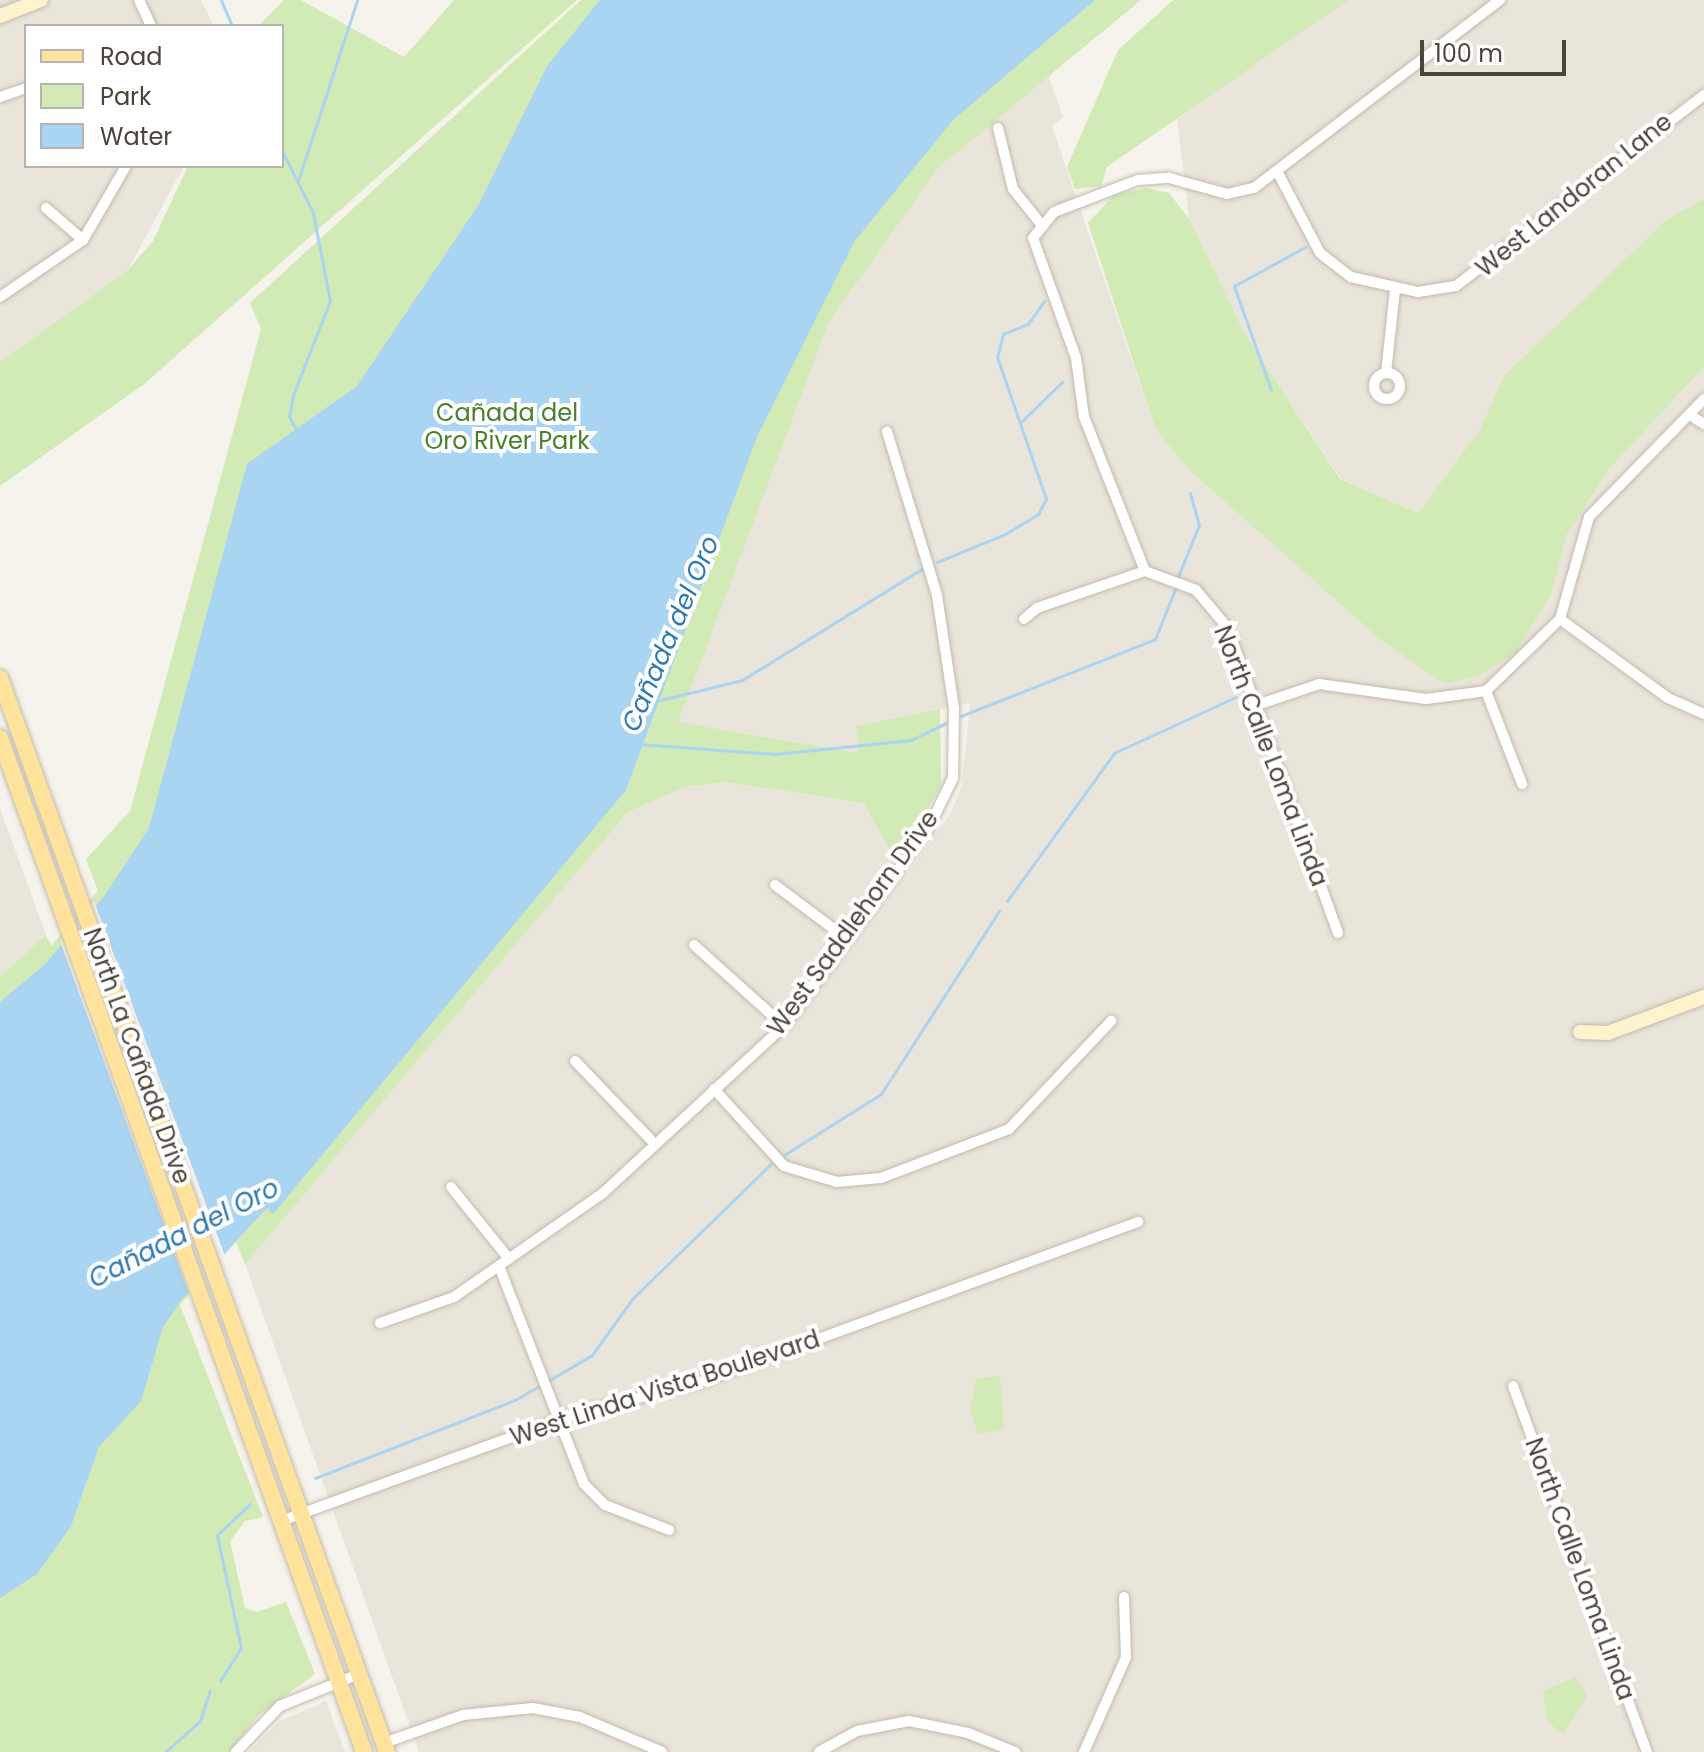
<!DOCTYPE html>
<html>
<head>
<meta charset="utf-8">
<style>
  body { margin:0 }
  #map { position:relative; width:1704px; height:1752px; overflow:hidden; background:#f6f3ec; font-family:Poppins,sans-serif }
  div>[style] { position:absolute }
  .residential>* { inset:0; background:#eae5da }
  .green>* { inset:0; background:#d2eab5 }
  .water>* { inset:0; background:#a9d4f2 }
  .pier>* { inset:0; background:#f6f3ec }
  .stream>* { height:3px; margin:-1.5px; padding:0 1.5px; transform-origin:1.5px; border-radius:1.5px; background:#a9d4f2 }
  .roads { filter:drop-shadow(0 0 2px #c2bbae) drop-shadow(0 0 2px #c2bbae) }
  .street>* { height:10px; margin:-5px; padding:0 5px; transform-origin:5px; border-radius:5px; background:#fff }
  .street>.ring { margin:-5px; padding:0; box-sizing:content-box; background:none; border:10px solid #fff; border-radius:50% }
  .secondary>* { height:14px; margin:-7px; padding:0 7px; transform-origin:7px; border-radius:7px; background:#fff3cd }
  .primary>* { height:16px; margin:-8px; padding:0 8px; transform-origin:8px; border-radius:8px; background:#ffe39c }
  span { translate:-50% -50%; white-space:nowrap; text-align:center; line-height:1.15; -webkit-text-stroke:8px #fff; paint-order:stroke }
  .street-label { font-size:24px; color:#4b4439 }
  .park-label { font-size:24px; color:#4a7f2a }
  .water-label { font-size:26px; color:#2e7ab2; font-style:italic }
  .legend { position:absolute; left:24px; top:24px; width:260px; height:144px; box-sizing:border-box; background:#fff; border:2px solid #b7b4b0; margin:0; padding:10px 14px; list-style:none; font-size:24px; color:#4b4439 }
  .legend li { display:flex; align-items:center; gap:16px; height:40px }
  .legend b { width:40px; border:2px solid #b7b4b0 }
  .scale { position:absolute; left:1420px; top:40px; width:146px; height:36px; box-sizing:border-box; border:4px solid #4b4439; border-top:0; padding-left:10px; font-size:24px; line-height:28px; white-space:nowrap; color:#4b4439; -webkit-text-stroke:6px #fff; paint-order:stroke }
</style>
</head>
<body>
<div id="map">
  <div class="residential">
    <i style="clip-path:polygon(0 0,201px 0,214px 26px,26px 26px,26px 166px,184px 166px,127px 271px,0 362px)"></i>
    <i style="clip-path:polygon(1344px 0,1704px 0,1704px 199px,1667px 219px,1504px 376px,1479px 431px,1418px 513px,1341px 479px,1244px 332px,1189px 219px,1177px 119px)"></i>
    <i style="clip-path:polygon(1048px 75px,1063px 117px,1052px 126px,1155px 428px,1189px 470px,1382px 641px,1444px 684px,1551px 595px,1566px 536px,1610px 468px,1704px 367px,1704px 1752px,419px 1752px,245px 1264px,628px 812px,685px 787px,725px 782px,864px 803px,907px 874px,950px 814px,962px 785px,970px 703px,857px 726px,859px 753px,677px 722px,829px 322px,939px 167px)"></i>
    <i style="clip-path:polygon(0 808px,46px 935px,0 977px)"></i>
    <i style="clip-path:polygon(326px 1701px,345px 1752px,248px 1752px,280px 1721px)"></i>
  </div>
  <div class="green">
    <i style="clip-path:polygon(284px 0,301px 0,404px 57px,454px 0,577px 0,143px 385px,0 486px,0 362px,127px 271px,153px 241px,188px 166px,282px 166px,282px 26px,258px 26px)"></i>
    <i style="clip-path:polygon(581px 0,1141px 0,939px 167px,829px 322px,678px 722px,859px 753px,856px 726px,940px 709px,941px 785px,897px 863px,864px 803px,725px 782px,685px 787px,628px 812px,245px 1264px,236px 1242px,180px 1305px,263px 1517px,245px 1521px,230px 1541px,245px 1608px,257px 1612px,286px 1602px,315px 1674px,259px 1715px,229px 1752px,0 1752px,0 977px,46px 935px,51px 946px,98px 891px,86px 859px,130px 811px,261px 329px,250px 303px)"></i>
    <i style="clip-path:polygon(1173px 0,1348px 0,1107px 167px,1101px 186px,1075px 189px,1067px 167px,1118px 50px)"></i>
    <i style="clip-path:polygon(1146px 188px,1169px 193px,1189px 219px,1244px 332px,1340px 479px,1418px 513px,1479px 431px,1504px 376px,1667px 219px,1704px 199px,1704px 367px,1610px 468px,1566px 536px,1551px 595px,1515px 653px,1478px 676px,1444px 684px,1382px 641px,1189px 470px,1155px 428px,1088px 223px,1114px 195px)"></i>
    <i style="clip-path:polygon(1000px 1376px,1004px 1430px,978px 1434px,970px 1409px,976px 1379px)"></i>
    <i style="clip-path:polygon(1576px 1677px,1588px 1696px,1563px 1734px,1548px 1722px,1543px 1691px)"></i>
  </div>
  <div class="water">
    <i style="clip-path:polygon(600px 0,1095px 0,953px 120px,854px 242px,757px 437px,626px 790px,273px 1214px,267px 1208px,182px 1299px,163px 1327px,141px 1401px,99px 1447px,71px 1526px,37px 1574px,0 1598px,0 1002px,44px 965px,105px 895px,149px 828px,247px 464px,357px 386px,479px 204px,547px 66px)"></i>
  </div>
  <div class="pier">
    <i style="clip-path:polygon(94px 901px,225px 1256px,190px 1296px,60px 941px)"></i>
  </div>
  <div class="stream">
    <i style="left:221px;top:0;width:28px;rotate:67deg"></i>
    <i style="left:282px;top:151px;width:69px;rotate:63.4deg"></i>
    <i style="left:313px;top:213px;width:90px;rotate:79.1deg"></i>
    <i style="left:330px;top:301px;width:101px;rotate:111.5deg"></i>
    <i style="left:293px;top:395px;width:22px;rotate:100deg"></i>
    <i style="left:289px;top:417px;width:16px;rotate:60deg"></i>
    <i style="left:298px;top:181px;width:190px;rotate:-71.9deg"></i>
    <i style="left:1271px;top:390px;width:110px;rotate:-109.6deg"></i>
    <i style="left:1234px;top:286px;width:81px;rotate:-28.8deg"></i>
    <i style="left:1022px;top:421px;width:56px;rotate:-44.3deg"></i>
    <i style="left:937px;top:562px;width:74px;rotate:-22.4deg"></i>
    <i style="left:1005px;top:534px;width:39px;rotate:-31deg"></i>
    <i style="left:1038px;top:514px;width:17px;rotate:-62deg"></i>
    <i style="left:1046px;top:499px;width:150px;rotate:-109deg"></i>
    <i style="left:997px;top:357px;width:24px;rotate:-75deg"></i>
    <i style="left:1003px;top:334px;width:27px;rotate:-22deg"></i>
    <i style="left:1028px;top:324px;width:28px;rotate:-55deg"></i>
    <i style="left:1177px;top:579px;width:58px;rotate:-67.8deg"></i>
    <i style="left:1199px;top:525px;width:33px;rotate:-106deg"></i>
    <i style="left:652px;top:702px;width:93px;rotate:-13.7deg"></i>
    <i style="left:742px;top:680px;width:211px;rotate:-31.7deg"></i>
    <i style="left:961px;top:716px;width:209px;rotate:-21.6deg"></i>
    <i style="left:1155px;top:639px;width:56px;rotate:-68deg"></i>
    <i style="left:638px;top:744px;width:137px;rotate:4.2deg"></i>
    <i style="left:775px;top:754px;width:137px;rotate:-5.9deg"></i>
    <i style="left:911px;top:740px;width:39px;rotate:-26deg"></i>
    <i style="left:1007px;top:901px;width:183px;rotate:-54.1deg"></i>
    <i style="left:1114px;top:753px;width:134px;rotate:-24.7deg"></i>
    <i style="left:784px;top:1155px;width:115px;rotate:-32.2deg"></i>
    <i style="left:881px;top:1094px;width:218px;rotate:-57.2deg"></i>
    <i style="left:315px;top:1478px;width:215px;rotate:-21.3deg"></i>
    <i style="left:515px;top:1400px;width:89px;rotate:-30.3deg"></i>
    <i style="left:592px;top:1355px;width:70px;rotate:-54.3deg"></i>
    <i style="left:633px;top:1298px;width:192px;rotate:-44.2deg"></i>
    <i style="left:220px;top:1681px;width:39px;rotate:-58deg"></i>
    <i style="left:241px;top:1648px;width:116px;rotate:-102deg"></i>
    <i style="left:217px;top:1535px;width:45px;rotate:-43.2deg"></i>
    <i style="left:165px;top:1752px;width:47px;rotate:-41.5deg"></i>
    <i style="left:200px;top:1721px;width:32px;rotate:-72deg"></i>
  </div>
  <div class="roads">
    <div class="street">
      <i style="left:139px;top:0;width:29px;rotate:65deg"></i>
      <i style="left:0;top:97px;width:28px;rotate:-19deg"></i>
      <i style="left:998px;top:128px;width:63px;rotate:76.2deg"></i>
      <i style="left:1013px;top:189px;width:43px;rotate:51.5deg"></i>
      <i style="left:1278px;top:173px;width:90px;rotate:62.3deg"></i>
      <i style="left:1320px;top:253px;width:39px;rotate:38deg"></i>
      <i style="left:1351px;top:277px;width:69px;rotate:12.6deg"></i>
      <i style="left:1418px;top:292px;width:38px;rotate:-9deg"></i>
      <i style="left:1456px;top:286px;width:313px;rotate:-37.6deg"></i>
      <i style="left:46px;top:208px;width:49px;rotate:40.9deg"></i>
      <i style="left:0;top:297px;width:101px;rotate:-34.5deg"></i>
      <i style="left:83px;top:240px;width:86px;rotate:-59.8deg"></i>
      <i class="ring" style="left:1374px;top:373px;width:16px;height:16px"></i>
      <i style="left:1386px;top:373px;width:83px;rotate:-83.8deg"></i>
      <i style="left:1690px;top:415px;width:17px;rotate:33deg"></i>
      <i style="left:1024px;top:619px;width:17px;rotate:-40deg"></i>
      <i style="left:1037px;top:608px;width:114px;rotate:-18.9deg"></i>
      <i style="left:1560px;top:619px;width:134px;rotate:36.2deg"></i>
      <i style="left:1668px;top:698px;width:39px;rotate:24deg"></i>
      <i style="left:1486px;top:691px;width:100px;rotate:68.8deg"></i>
      <i style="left:1257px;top:705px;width:65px;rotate:-18.7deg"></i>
      <i style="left:1319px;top:684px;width:108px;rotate:8deg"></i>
      <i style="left:1426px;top:699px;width:61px;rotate:-7.6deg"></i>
      <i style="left:1486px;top:691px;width:103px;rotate:-44.2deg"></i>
      <i style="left:1560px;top:619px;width:106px;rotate:-74.1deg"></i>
      <i style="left:1589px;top:517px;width:165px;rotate:-45.7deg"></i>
      <i style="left:775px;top:885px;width:90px;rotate:36.9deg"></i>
      <i style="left:1338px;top:933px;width:326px;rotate:-109.9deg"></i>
      <i style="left:1227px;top:627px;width:48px;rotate:-130deg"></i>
      <i style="left:1196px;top:590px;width:54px;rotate:-159.6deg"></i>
      <i style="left:1145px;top:571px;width:166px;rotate:-111.6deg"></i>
      <i style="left:1084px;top:417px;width:60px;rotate:-97.7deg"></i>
      <i style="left:1076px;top:358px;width:127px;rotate:-109.7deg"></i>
      <i style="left:1033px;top:238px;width:33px;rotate:-51deg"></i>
      <i style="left:1054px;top:212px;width:90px;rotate:-20.9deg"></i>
      <i style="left:1138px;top:180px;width:31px;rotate:-4deg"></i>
      <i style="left:1169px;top:178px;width:60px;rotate:15.4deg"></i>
      <i style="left:1227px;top:194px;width:28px;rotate:-13deg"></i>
      <i style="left:1254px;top:188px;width:310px;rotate:-37.4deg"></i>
      <i style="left:694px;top:945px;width:121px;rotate:42deg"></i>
      <i style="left:575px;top:1061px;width:115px;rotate:46.1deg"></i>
      <i style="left:714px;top:1089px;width:104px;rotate:47.7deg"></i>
      <i style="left:784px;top:1166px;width:55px;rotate:16.8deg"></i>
      <i style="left:837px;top:1182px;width:44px;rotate:-5.2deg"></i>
      <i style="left:881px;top:1178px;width:137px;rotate:-20.9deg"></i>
      <i style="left:1009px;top:1129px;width:149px;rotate:-46.6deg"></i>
      <i style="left:451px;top:1187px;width:92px;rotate:51.1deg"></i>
      <i style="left:499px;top:1266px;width:234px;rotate:68.7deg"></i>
      <i style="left:584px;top:1484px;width:30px;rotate:45deg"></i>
      <i style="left:605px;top:1505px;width:69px;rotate:21.3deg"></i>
      <i style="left:380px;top:1323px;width:78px;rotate:-19.4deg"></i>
      <i style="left:454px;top:1297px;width:182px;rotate:-34.9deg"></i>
      <i style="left:603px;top:1193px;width:246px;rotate:-42.7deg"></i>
      <i style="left:784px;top:1026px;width:244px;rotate:-53.8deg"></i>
      <i style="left:928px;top:829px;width:57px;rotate:-63.9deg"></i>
      <i style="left:953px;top:778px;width:70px;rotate:-89.2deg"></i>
      <i style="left:954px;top:708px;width:114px;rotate:-98.6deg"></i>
      <i style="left:937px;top:595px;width:171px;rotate:-107deg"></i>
      <i style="left:1513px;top:1386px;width:390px;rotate:69.9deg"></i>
      <i style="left:281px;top:1521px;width:319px;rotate:-20deg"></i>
      <i style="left:581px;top:1412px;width:121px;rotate:-13.9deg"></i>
      <i style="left:698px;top:1383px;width:469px;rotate:-20.1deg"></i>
      <i style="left:384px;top:1743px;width:84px;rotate:-19.5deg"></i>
      <i style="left:463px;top:1715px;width:70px;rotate:-5.7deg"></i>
      <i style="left:533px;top:1708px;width:48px;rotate:10.8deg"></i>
      <i style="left:580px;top:1717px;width:89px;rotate:23.1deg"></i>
      <i style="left:236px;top:1752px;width:64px;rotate:-46.3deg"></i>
      <i style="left:280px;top:1706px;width:85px;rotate:-22.1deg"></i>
      <i style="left:819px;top:1752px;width:43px;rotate:-28.9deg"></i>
      <i style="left:857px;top:1731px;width:53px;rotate:-10.9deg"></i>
      <i style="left:909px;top:1721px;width:60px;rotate:11.5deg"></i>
      <i style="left:968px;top:1733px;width:51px;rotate:22deg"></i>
      <i style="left:1084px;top:1752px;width:104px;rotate:-66.1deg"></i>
      <i style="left:1126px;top:1657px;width:60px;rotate:-91.9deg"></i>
    </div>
    <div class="secondary">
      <i style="left:0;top:16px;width:44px;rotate:-21.3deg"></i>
      <i style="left:1580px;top:1032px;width:28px;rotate:2deg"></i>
      <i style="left:1608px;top:1033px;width:103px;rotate:-20.6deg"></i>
    </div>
    <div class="primary">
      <i style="left:0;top:678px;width:1142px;rotate:70.18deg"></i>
      <i style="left:0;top:738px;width:1077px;rotate:70.25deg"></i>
    </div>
  </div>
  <div class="street-label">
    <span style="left:1574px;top:195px;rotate:-39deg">West Landoran Lane</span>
    <span style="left:1271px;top:756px;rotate:69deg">North Calle Loma Linda</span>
    <span style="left:853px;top:923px;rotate:-54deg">West Saddlehorn Drive</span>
    <span style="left:137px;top:1056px;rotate:70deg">North La Cañada Drive</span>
    <span style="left:665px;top:1388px;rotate:-18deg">West Linda Vista Boulevard</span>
    <span style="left:1580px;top:1569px;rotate:70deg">North Calle Loma Linda</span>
  </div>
  <div class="park-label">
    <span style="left:507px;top:427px">Cañada del<br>Oro River Park</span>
  </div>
  <div class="water-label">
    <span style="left:671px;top:634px;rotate:-67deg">Cañada del Oro</span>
    <span style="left:184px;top:1234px;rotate:-27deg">Cañada del Oro</span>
  </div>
  <ul class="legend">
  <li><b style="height:10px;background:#ffe39c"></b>Road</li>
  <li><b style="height:22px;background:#d2eab5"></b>Park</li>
  <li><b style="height:22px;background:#a9d4f2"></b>Water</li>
  </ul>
  <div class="scale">100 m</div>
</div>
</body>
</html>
